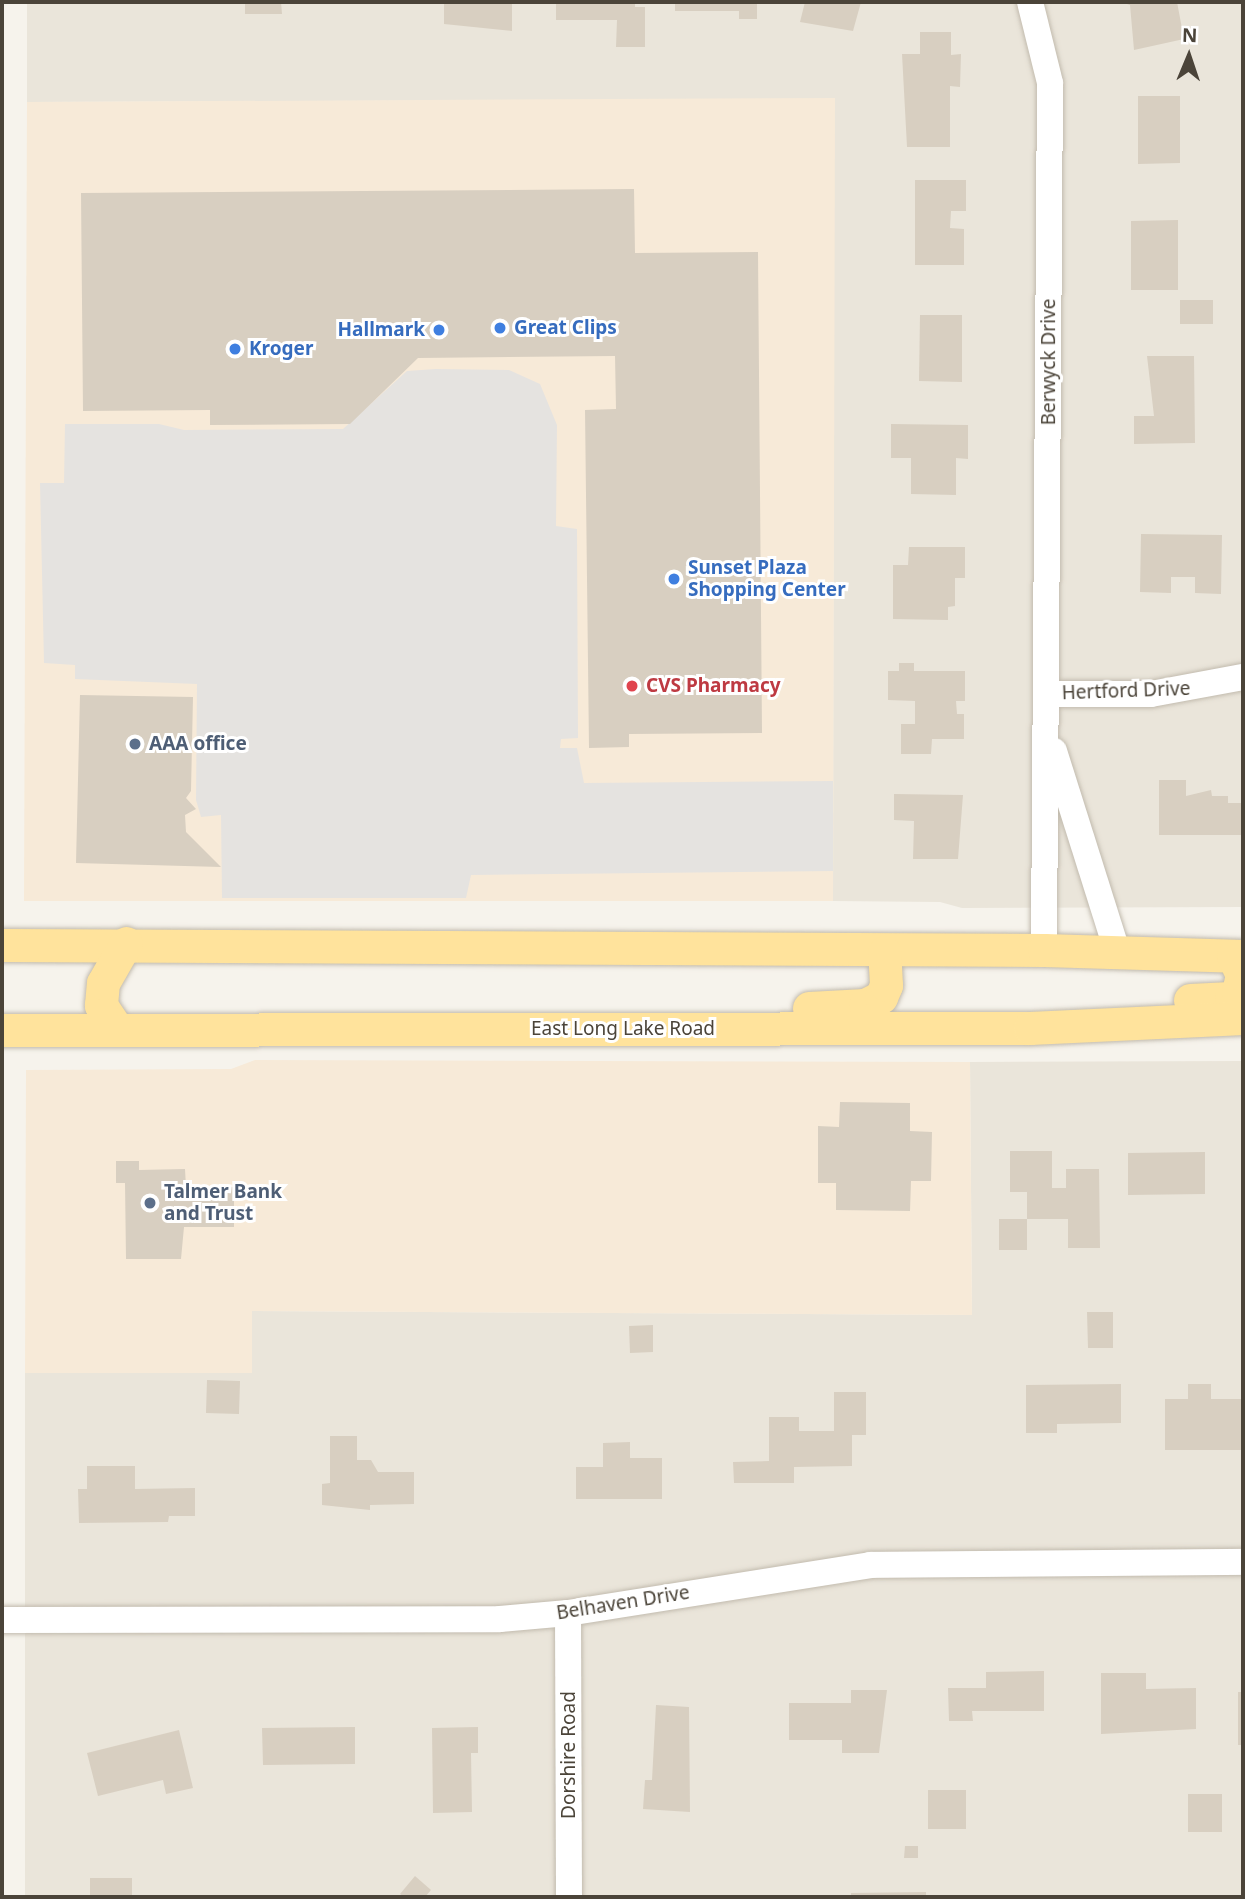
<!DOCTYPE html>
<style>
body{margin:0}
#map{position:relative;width:1245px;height:1899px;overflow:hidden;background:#f6f3ec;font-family:"Noto Sans",sans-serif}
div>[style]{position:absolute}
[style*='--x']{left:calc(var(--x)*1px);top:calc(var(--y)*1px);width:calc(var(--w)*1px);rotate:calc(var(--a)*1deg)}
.residential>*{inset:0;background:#eae5da}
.commercial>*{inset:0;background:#f7ead8}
.parking>*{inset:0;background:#e5e3e0}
.building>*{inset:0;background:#d8cfc1}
.roads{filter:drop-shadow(0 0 2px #c2bbae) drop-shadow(0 0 2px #c2bbae)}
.minor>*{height:26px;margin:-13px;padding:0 13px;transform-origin:13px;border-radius:13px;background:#fff}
.major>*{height:33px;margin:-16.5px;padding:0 16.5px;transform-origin:16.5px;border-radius:16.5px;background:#ffe39c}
.dots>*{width:19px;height:19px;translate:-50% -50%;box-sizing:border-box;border:4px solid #fff;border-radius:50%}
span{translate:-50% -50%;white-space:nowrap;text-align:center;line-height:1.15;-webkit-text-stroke:6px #fff;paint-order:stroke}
.shop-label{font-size:19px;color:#366cbe;font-weight:700}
.left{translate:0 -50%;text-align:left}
.right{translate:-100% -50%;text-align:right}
.street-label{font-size:19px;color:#4b4439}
.health-label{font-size:19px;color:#be3a42;font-weight:700}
.service-label{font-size:19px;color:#4e5e75;font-weight:700}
.frame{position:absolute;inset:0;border:4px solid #4b4439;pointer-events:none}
.north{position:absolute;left:1154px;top:21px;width:70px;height:70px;-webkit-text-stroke:5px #fff;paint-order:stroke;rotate:2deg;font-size:19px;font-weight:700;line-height:28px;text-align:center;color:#4b4439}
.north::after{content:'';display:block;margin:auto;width:24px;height:32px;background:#4b4439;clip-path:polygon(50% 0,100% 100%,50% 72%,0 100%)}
</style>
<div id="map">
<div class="residential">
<i style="clip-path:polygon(27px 2px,1243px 2px,1243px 907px,962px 908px,940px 902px,833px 901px,834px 99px,27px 102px)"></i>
<i style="clip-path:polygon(1243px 1061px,1243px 1897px,25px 1897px,25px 1373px,251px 1373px,251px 1311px,972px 1315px,970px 1062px)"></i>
</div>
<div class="commercial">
<i style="clip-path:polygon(835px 98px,833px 901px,24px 901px,27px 102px)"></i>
<i style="clip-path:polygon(255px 1060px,970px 1062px,972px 1315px,252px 1311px,252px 1373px,25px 1373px,26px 1070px,231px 1069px)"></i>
</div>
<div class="parking">
<i style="clip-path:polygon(436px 369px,509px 370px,540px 384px,557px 425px,556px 526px,577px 529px,578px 738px,561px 739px,560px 748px,577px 748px,584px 783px,833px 781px,833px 871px,471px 875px,466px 898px,222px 898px,221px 815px,201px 817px,196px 800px,197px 684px,75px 679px,75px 665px,44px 663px,40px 483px,64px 483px,65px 424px,159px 424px,184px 430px,343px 429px,407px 371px)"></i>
</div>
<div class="building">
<i style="clip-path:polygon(245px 2px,281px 2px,282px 14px,245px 14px)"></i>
<i style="clip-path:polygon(444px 2px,512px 2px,512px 31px,444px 24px)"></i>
<i style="clip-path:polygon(556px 2px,635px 2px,635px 7px,645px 7px,645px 47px,616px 47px,617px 20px,556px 20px)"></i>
<i style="clip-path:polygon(675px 2px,757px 2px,757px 19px,739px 19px,739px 11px,675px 11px)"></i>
<i style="clip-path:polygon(805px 2px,861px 2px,853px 31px,800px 22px)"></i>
<i style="clip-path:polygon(1121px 2px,1177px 2px,1184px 39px,1134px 50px,1130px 5px)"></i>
<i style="clip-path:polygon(920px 32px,951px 32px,951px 55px,961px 54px,960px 87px,950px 86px,950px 147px,907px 147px,902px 54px,920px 54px)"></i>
<i style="clip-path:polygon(1138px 96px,1180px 96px,1180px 163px,1138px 164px)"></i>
<i style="clip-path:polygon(915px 180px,966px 180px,966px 211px,951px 211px,950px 228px,964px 229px,964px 265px,915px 265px)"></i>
<i style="clip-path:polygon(634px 189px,635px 253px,758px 252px,762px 733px,629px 734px,629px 747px,589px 748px,585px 410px,616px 409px,615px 356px,418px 358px,350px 424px,210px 425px,210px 410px,83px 411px,81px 193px)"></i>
<i style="clip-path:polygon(1178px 220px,1178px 290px,1131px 290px,1131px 221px)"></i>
<i style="clip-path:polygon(1180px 300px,1213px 300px,1213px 324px,1180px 324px)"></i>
<i style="clip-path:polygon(920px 315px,962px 315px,962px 382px,919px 381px)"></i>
<i style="clip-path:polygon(1147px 356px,1194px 356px,1195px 443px,1134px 444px,1134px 416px,1154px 416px)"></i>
<i style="clip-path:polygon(891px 424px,968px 425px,968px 459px,956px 458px,956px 495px,911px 494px,911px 458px,891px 458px)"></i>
<i style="clip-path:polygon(1141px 534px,1222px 535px,1221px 594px,1195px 593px,1195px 577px,1171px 577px,1171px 593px,1140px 592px)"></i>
<i style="clip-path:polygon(909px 547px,965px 547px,965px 578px,955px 578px,955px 606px,948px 607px,948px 620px,893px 619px,893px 565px,908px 565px)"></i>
<i style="clip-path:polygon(899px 663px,914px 663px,914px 671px,965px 671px,965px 701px,956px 701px,957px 714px,964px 714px,964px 739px,932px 739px,931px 754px,901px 754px,901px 724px,915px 724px,915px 701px,888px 700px,888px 671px,899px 671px)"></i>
<i style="clip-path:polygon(80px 695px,193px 697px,191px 791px,186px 798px,196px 809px,185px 815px,186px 832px,221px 867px,76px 863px)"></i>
<i style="clip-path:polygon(1159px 780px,1186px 780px,1186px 796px,1211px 790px,1212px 796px,1228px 796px,1228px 803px,1242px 803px,1242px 835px,1159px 835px)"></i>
<i style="clip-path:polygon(894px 794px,963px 795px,958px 859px,913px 859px,914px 821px,894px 820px)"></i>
<i style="clip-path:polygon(840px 1102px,910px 1103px,910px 1131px,932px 1132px,931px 1181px,911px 1181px,910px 1211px,836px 1210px,836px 1183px,818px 1183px,818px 1126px,839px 1127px)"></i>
<i style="clip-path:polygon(1010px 1151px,1052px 1151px,1052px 1188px,1066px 1188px,1066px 1169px,1099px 1169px,1100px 1248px,1068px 1248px,1068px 1219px,1027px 1219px,1027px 1192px,1010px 1192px)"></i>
<i style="clip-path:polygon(1205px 1152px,1205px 1194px,1128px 1195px,1128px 1153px)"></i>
<i style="clip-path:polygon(116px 1161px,139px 1161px,139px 1170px,185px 1169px,186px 1187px,234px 1187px,234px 1227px,184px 1227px,181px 1259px,126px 1259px,125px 1183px,116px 1183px)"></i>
<i style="clip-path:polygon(999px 1219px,1027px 1219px,1027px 1250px,999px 1250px)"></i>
<i style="clip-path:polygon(1087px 1312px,1113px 1312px,1113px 1348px,1088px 1348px)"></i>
<i style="clip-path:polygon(653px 1325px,653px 1352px,630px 1353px,629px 1326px)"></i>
<i style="clip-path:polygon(207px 1380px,240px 1381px,239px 1414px,206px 1413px)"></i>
<i style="clip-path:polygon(1121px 1384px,1121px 1423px,1057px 1424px,1057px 1433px,1026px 1433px,1026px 1385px)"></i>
<i style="clip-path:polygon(1188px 1384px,1211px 1384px,1211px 1399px,1243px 1399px,1243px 1450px,1165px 1450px,1165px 1399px,1188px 1399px)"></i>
<i style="clip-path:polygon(834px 1392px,866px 1392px,866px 1435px,852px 1435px,852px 1466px,794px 1467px,794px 1483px,734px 1483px,733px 1462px,769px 1461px,769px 1417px,799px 1417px,799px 1431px,834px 1431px)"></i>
<i style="clip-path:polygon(330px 1436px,357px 1436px,357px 1460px,371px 1460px,378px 1472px,414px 1472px,414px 1504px,370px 1505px,370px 1510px,322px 1505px,322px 1484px,330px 1483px)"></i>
<i style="clip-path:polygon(630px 1442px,630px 1458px,662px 1458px,662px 1499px,576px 1499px,576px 1467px,603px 1467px,603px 1443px)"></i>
<i style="clip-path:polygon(87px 1466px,135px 1466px,135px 1489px,195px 1488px,195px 1516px,169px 1516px,168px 1522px,79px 1523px,78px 1489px,87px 1489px)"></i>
<i style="clip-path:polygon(1044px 1671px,1044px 1711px,972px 1711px,973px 1721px,949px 1721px,948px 1688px,986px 1688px,986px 1672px)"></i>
<i style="clip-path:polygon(1101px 1673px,1146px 1673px,1146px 1689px,1196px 1688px,1196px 1729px,1101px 1734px)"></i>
<i style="clip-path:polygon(851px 1690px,887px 1690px,879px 1753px,842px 1753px,842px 1740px,789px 1740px,789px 1703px,851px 1703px)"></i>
<i style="clip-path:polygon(1238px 1692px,1243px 1692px,1243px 1745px,1238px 1745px)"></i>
<i style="clip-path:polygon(656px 1705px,689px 1707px,690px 1812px,643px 1809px,645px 1780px,652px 1780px)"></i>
<i style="clip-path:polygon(355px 1727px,355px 1764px,263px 1765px,262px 1728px)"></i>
<i style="clip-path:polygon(478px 1727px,478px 1753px,471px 1753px,472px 1812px,433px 1813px,432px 1728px)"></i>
<i style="clip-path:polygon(179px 1730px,193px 1788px,166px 1794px,163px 1780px,98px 1796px,87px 1753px)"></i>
<i style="clip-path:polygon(928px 1790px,966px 1790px,966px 1829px,928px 1829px)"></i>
<i style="clip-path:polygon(1188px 1794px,1222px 1794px,1222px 1832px,1188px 1832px)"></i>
<i style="clip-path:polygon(905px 1846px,918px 1846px,918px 1858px,904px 1858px)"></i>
<i style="clip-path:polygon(415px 1876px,431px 1890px,425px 1897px,404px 1897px,400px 1894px)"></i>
<i style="clip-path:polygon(90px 1878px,132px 1878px,132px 1897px,90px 1897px)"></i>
<i style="clip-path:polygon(926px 1892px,926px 1897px,851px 1897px,851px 1893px)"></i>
</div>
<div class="roads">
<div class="minor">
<i style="--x:1030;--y:2;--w:83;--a:76.1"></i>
<i style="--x:1050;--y:83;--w:867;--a:90.4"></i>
<i style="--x:1048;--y:694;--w:103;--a:0"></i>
<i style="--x:1151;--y:694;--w:94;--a:-10.5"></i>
<i style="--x:1054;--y:751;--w:210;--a:72.5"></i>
<i style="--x:568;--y:1613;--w:284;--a:89.8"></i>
<i style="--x:2;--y:1620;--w:498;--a:-0.1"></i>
<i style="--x:500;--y:1619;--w:68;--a:-5"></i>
<i style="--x:568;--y:1613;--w:306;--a:-9"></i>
<i style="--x:870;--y:1565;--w:373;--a:-0.5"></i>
</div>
<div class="major">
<i style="--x:2;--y:945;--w:1042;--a:0.27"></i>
<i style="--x:1044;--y:950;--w:199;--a:1.7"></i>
<i style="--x:1190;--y:1000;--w:41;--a:-2.8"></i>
<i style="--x:1231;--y:998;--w:9;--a:-41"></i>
<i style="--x:1238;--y:992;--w:17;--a:-77"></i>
<i style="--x:1242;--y:975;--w:21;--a:-115"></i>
<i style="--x:809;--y:1008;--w:56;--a:-3.1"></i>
<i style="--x:865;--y:1005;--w:18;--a:-27"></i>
<i style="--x:881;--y:997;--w:13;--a:-67"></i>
<i style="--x:886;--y:985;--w:33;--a:-93"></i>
<i style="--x:117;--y:1029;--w:29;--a:-124"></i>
<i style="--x:101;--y:1005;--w:22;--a:-85"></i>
<i style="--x:103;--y:983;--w:46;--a:-60.1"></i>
<i style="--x:2;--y:1030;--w:1028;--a:-0.11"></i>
<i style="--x:1030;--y:1028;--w:213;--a:-2.7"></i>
</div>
</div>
<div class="dots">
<i style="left:500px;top:328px;background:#3f7fe0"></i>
<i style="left:439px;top:330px;background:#3f7fe0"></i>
<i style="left:235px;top:349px;background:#3f7fe0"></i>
<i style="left:674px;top:579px;background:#3f7fe0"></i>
<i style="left:632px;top:686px;background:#e0444e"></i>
<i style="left:135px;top:744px;background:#5c6f8a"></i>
<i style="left:150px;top:1203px;background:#5c6f8a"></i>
</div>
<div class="shop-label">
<span class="left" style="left:514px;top:328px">Great Clips</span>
<span class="right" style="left:425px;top:330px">Hallmark</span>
<span class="left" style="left:249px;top:349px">Kroger</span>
<span class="left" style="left:688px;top:579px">Sunset Plaza<br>Shopping Center</span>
</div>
<div class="street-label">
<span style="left:1049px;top:362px;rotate:-90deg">Berwyck Drive</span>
<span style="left:1126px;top:691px;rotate:-2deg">Hertford Drive</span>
<span style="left:623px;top:1029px">East Long Lake Road</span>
<span style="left:623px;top:1603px;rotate:-9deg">Belhaven Drive</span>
<span style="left:569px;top:1755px;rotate:-90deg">Dorshire Road</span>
</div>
<div class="health-label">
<span class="left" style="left:646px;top:686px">CVS Pharmacy</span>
</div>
<div class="service-label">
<span class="left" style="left:149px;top:744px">AAA office</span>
<span class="left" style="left:164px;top:1203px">Talmer Bank<br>and Trust</span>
</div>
<div class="frame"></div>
<div class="north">N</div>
</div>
